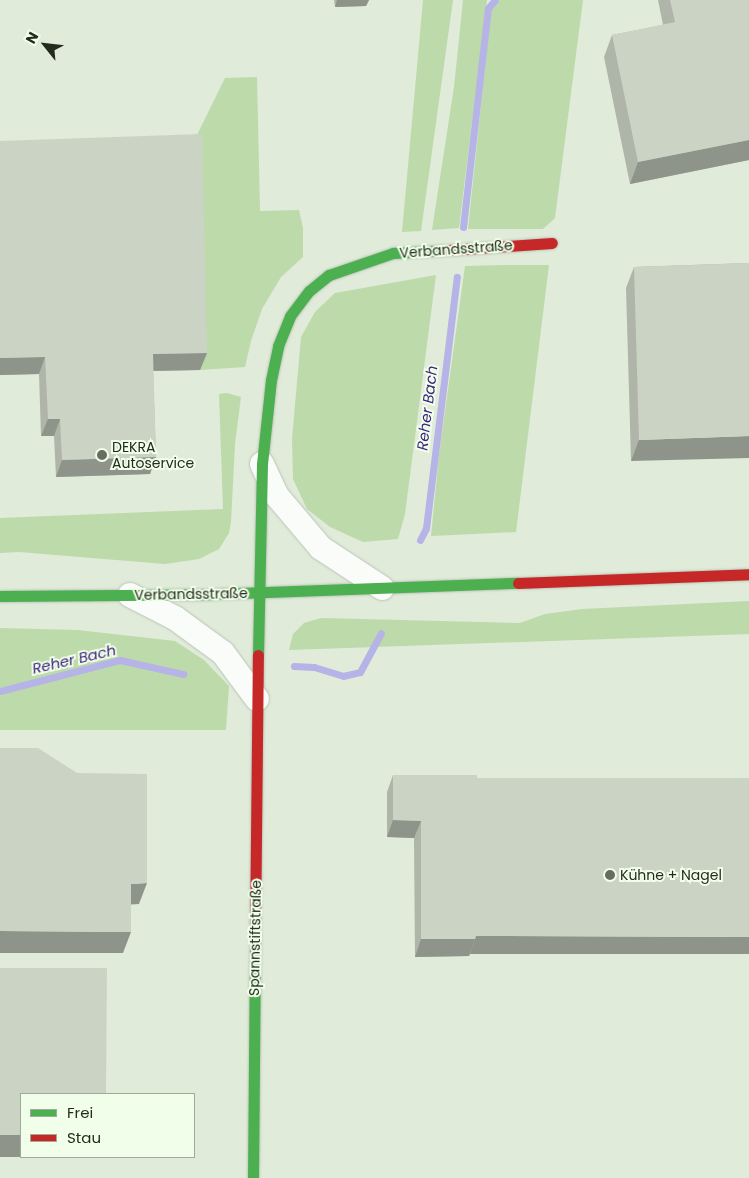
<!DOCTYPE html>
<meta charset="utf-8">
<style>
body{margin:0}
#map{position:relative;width:749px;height:1178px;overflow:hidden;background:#e0ebda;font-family:Poppins,sans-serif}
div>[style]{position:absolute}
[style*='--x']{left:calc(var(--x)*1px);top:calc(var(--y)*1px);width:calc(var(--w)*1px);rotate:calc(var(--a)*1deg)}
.green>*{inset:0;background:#bddaab}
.stream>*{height:7px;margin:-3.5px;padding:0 3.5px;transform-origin:3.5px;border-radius:3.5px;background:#b6b3e7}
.roads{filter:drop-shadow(0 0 1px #bbc4b6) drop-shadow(0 0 1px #bbc4b6)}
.street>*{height:24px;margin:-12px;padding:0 12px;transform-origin:12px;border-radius:12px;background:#fafcf9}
.fast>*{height:11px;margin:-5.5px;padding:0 5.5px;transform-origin:5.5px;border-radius:5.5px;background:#4caf50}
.jam>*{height:11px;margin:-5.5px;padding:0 5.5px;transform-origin:5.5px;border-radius:5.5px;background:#c62828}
.wall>*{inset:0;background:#afb5a9}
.shaded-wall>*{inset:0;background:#8e948a}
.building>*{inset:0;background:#cbd3c5}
.dots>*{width:14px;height:14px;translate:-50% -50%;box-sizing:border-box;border:2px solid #f1fee9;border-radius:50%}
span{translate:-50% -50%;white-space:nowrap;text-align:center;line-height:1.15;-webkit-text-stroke:4px #f1fee9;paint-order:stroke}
.street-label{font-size:14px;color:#232b1e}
.poi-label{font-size:14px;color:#232b1e}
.left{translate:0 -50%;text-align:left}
.water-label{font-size:15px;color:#3b2480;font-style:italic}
.legend{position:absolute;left:20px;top:1093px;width:175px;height:65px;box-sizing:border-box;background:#f1fee9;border:1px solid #9faa98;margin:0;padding:6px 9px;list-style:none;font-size:15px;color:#232b1e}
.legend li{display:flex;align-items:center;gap:10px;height:25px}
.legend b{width:25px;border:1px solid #9faa98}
.north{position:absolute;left:20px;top:20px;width:50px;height:50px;-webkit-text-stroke:4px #f1fee9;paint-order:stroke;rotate:299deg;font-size:14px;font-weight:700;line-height:20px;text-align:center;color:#232b1e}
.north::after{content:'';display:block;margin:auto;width:18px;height:22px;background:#232b1e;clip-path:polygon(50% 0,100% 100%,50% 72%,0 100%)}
</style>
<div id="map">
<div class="green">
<i style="clip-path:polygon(423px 0,453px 0,421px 231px,402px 232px)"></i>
<i style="clip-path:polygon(463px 0,487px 0,459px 228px,432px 230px,454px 87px)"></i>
<i style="clip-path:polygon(500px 0,583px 0,555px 218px,543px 229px,468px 229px,491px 10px)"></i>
<i style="clip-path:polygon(257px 77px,260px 211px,299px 210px,303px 228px,303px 257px,281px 277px,262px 309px,251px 341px,245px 367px,200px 370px,195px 139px,225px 78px)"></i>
<i style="clip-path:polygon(505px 265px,549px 265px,516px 532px,431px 536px,439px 455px,465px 266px)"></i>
<i style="clip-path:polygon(436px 275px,405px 514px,398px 539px,363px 542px,330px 527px,307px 509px,293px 479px,292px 439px,301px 337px,315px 312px,335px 293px)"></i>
<i style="clip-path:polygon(227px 393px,241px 397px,235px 444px,231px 522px,229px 533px,219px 549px,199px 559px,165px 564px,19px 552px,0 553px,0 518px,223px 509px,219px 394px)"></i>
<i style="clip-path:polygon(749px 601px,749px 634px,289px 650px,293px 634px,304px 623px,321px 618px,520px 623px,545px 614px,582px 609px)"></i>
<i style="clip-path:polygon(0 628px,78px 630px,175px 641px,204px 660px,229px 686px,226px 730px,0 730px)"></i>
</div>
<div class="stream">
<i style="--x:463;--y:227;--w:220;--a:-83.5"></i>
<i style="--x:488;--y:8;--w:11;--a:-49"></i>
<i style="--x:420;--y:540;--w:13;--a:-63"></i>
<i style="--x:426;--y:528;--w:253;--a:-83"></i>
<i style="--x:294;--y:666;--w:20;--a:3"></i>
<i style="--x:314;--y:667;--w:30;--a:17"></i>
<i style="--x:343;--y:676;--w:17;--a:-13"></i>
<i style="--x:360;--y:672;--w:44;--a:-61.7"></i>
<i style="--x:0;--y:691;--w:124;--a:-14.5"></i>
<i style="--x:120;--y:660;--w:65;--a:12.5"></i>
</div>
<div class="roads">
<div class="street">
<i style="--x:262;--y:464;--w:35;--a:65"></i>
<i style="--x:277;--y:496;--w:68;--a:49.8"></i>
<i style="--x:321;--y:548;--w:73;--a:33.3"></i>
<i style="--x:130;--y:595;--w:51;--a:27.1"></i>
<i style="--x:175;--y:618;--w:59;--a:36.1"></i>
<i style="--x:223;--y:653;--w:57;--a:53.5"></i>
</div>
<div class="fast">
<i style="--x:0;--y:596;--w:213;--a:-0.5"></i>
<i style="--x:213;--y:594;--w:305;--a:-2.1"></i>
<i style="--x:258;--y:655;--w:191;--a:-88.8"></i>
<i style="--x:262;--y:464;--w:84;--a:-83.9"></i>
<i style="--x:271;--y:380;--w:35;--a:-78"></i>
<i style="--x:278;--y:346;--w:32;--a:-68"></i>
<i style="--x:290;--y:316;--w:31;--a:-53"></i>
<i style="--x:309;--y:291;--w:26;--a:-39"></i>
<i style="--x:329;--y:275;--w:68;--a:-19"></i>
<i style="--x:393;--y:253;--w:56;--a:-3.1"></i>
<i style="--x:253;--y:1178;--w:245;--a:-89.5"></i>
</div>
<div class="jam">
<i style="--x:449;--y:250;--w:103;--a:-3.9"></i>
<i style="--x:518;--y:583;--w:231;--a:-2.2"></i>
<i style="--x:255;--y:933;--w:278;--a:-89.4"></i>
</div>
</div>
<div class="wall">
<i style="clip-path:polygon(334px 0,369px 0,366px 6px,335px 7px)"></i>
<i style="clip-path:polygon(658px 0,749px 0,749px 160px,630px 184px,604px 57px,612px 35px,663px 25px)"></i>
<i style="clip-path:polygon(0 141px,207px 353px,200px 370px,153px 371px,156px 457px,150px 474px,56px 477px,54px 436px,41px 436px,39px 374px,0 375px)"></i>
<i style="clip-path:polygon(749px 263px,631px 461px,626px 288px,634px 267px)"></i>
<i style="clip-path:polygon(393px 775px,477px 778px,749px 778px,470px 954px,469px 956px,415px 957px,414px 838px,387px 837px,387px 792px)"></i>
</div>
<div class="shaded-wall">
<i style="clip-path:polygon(337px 0,369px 0,366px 6px,335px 7px)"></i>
<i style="clip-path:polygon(749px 140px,749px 160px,630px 184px,638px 162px)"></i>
<i style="clip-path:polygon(207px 353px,200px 370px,147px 371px,153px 354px)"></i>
<i style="clip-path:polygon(45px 357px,39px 374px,0 375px,0 358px)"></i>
<i style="clip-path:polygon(48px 419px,60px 419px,54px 436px,41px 436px)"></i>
<i style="clip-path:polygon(749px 436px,749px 458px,631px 461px,639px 440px)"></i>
<i style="clip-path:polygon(156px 457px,150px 474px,56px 477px,62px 460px)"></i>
<i style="clip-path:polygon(393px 820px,421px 821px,414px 838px,387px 837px)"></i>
<i style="clip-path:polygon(147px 883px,139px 904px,123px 905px,131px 884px)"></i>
<i style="clip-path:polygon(0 931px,131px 932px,123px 953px,0 953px)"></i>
<i style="clip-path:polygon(476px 936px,749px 937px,749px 954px,470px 954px)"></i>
<i style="clip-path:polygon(421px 939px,475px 939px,469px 956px,415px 957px)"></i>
<i style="clip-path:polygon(0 1135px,21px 1135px,21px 1157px,70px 1157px,0 1157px)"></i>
</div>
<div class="building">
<i style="clip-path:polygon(670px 0,749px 0,749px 140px,638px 162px,612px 35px,675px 22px)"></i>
<i style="clip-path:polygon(202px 134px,207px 353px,153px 354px,156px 457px,62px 460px,60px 419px,48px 419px,45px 357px,0 358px,0 141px)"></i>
<i style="clip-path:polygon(749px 263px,749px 436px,639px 440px,634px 267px)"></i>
<i style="clip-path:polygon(0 748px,38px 748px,77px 773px,147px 774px,147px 883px,131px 884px,131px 932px,0 931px)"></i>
<i style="clip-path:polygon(393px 775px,477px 775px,477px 778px,749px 778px,749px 937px,476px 936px,475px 939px,421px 939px,421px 821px,393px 820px)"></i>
<i style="clip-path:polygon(0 968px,107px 968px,106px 1094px,21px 1094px,21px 1135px,0 1135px)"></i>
</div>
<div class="dots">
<i style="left:102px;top:455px;background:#656e60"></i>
<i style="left:610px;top:875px;background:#656e60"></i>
</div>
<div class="street-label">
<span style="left:456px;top:249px;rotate:-4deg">Verbandsstraße</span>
<span style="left:191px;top:594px;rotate:-1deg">Verbandsstraße</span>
<span style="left:255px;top:938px;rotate:-89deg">Spannstiftstraße</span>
</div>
<div class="poi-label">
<span class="left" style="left:112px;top:455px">DEKRA<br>Autoservice</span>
<span class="left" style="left:620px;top:875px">Kühne + Nagel</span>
</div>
<div class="water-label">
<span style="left:427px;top:408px;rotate:-83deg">Reher Bach</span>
<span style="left:74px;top:659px;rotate:-13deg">Reher Bach</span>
</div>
<ul class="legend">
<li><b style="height:6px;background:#4caf50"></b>Frei</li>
<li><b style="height:6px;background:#c62828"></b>Stau</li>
</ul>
<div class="north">N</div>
</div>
